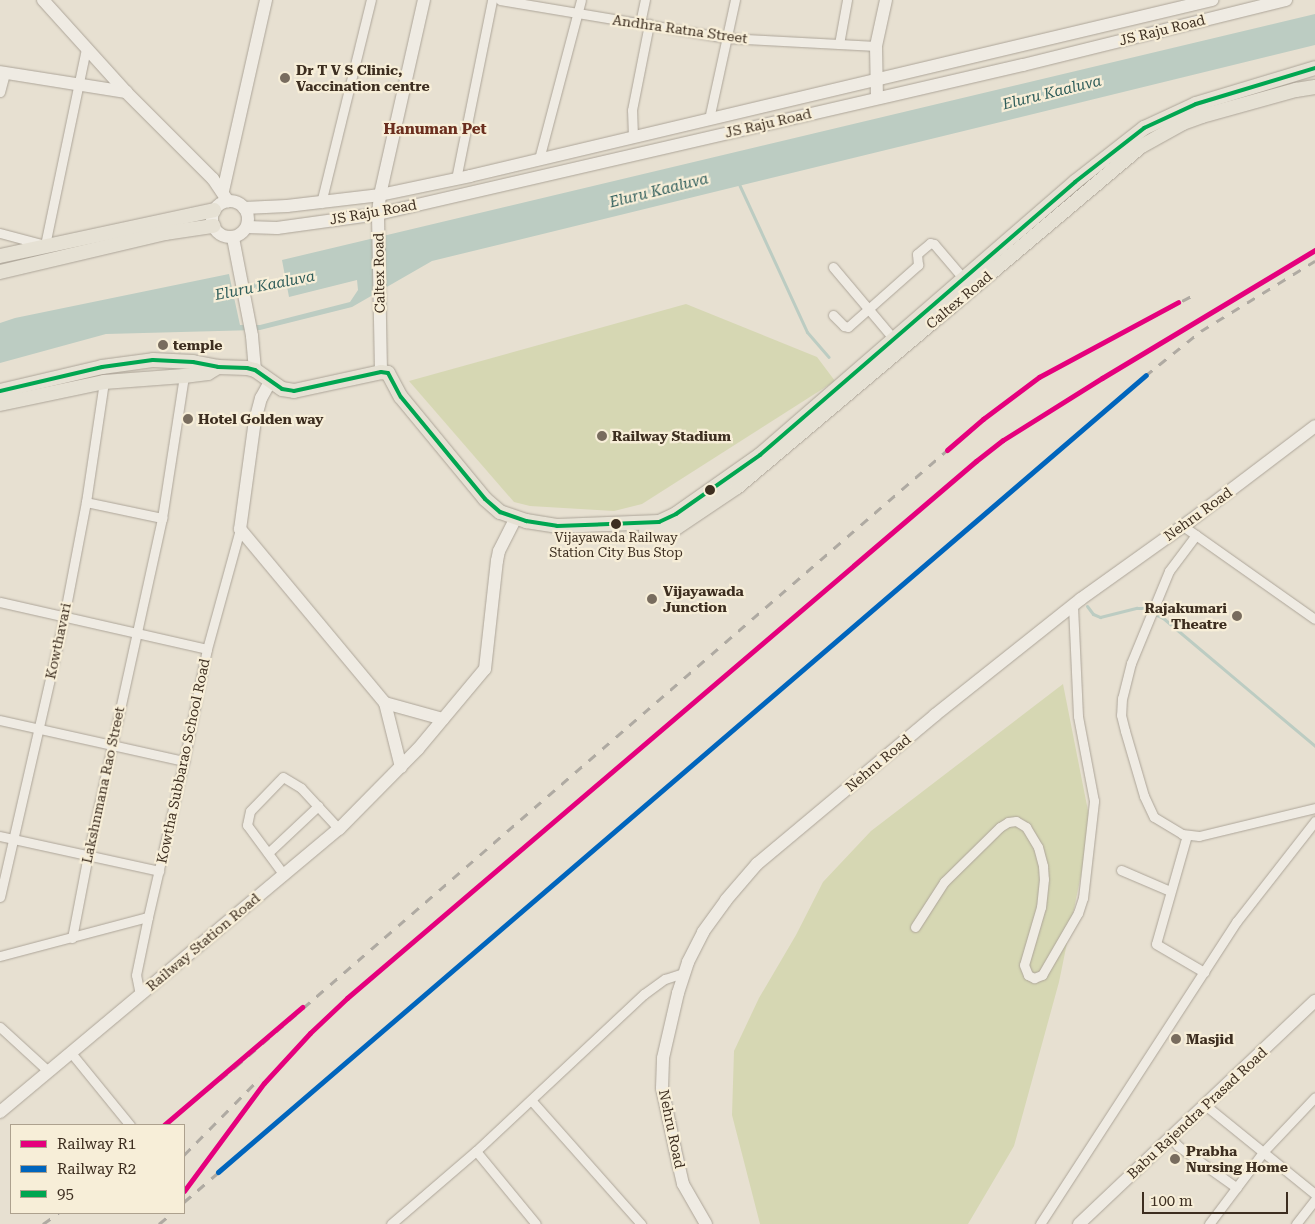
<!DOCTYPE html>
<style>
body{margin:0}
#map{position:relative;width:1315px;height:1224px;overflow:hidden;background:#e7e0d1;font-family:"Roboto Serif",serif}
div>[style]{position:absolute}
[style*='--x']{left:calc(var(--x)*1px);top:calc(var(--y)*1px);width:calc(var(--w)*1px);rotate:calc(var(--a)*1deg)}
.green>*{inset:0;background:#d6d7b3}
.water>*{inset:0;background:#bcccc2}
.stream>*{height:3px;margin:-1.5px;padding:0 1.5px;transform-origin:1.5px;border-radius:1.5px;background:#bcccc2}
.canal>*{height:10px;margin:-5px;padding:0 5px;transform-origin:5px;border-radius:5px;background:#bcccc2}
.roads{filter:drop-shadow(0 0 1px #ada599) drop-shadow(0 0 1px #ada599)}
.street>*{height:9px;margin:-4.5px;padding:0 4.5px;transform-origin:4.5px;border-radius:4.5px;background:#efebe3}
.secondary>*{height:12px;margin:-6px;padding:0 6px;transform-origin:6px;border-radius:6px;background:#efebe3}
.secondary>.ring{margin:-6px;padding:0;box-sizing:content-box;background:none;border:12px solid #efebe3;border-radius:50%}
.primary>*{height:14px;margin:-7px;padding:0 7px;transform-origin:7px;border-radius:7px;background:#e6e1d4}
.rail>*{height:3px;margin-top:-1.5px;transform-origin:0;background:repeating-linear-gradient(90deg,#afaaa2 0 9px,transparent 0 18px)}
.bus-1>*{height:4px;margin:-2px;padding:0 2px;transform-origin:2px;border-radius:2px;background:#00a651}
.rail-1>*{height:5px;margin:-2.5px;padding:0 2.5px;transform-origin:2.5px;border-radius:2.5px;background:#e5007d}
.rail-2>*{height:5px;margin:-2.5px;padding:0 2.5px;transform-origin:2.5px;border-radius:2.5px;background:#0065bd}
.dots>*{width:14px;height:14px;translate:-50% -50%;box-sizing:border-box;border:2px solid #f7eed8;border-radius:50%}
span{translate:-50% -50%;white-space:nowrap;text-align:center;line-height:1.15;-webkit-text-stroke:4.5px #f7eed8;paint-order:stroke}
.bus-label{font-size:13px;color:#3d2e20}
.street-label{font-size:14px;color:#3d2e20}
.poi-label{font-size:14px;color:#3d2e20;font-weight:700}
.left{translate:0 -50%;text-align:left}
.right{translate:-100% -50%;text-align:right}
.water-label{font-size:15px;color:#2f5d5a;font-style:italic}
.neighbourhood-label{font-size:15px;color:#6b2e1e;font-weight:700}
.legend{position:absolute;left:10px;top:1124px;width:175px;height:90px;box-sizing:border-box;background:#f7eed8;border:1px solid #ada18e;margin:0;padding:6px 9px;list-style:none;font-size:15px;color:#3d2e20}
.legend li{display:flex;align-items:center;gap:10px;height:25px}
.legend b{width:25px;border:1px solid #ada18e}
.scale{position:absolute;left:1142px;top:1192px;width:146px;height:22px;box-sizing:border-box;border:2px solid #3d2e20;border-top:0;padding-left:6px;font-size:15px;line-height:18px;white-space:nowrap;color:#3d2e20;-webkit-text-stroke:4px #f7eed8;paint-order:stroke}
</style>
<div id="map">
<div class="green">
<i style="clip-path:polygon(686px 304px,817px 357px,835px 381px,642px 504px,614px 511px,530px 506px,514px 502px,409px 381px)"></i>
<i style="clip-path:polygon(1063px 684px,1091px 826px,1059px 982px,1014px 1146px,968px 1224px,760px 1224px,732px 1115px,734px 1051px,759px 998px,796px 935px,823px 882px,871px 831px)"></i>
</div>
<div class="water">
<i style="clip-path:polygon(1315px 14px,1315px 45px,432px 261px,352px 307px,260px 330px,106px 334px,0 363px,0 323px,15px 318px,229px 274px,240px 325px,260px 325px,350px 302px,358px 290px,357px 280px,289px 297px,282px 260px)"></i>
</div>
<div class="stream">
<i style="--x:738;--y:182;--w:165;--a:65.3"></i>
<i style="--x:807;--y:332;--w:33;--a:49"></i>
<i style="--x:1087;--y:606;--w:10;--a:53"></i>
<i style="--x:1093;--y:614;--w:8;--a:23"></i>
<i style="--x:1100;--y:617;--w:38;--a:-14"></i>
<i style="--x:1137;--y:608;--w:6;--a:0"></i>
<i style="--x:1143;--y:608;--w:22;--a:27"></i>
<i style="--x:1163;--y:618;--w:199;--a:40.1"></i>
</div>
<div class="canal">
<i style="--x:221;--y:295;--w:80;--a:-10.8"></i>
</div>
<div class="roads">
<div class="street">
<i style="--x:500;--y:0;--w:230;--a:9.5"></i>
<i style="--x:727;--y:38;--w:149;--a:3.1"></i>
<i style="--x:640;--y:23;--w:24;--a:-78"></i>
<i style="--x:839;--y:44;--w:45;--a:-79.7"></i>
<i style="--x:0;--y:92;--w:20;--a:-75"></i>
<i style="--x:709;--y:119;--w:122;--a:-77.7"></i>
<i style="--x:633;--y:137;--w:27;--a:-92"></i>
<i style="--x:632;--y:110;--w:88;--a:-78.8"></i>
<i style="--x:539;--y:159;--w:164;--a:-75.2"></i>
<i style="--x:456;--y:179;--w:183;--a:-78.6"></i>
<i style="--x:321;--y:203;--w:209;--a:-76.2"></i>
<i style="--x:0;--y:233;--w:47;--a:14.9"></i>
<i style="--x:45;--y:245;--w:200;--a:-78.2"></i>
<i style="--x:833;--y:267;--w:93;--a:49.8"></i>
<i style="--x:833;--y:315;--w:16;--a:45"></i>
<i style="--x:844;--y:326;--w:4;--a:14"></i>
<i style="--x:848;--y:327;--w:94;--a:-41.5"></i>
<i style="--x:918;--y:265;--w:11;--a:-95"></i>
<i style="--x:917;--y:254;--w:17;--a:-40"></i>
<i style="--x:930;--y:243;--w:4;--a:14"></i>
<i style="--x:934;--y:244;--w:45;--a:49.5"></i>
<i style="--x:86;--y:502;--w:78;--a:11.9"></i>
<i style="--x:1183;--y:526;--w:161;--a:35.2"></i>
<i style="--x:1196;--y:535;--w:45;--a:126.9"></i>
<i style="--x:1169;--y:571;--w:100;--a:112.4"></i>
<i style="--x:1131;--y:663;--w:36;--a:104"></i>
<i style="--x:1122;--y:698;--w:17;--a:93"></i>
<i style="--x:1121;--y:715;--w:16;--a:76"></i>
<i style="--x:1125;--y:731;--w:68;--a:73.7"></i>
<i style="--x:1144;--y:796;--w:23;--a:65"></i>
<i style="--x:1154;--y:817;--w:33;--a:31"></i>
<i style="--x:1182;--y:834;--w:17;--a:7"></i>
<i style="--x:1199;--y:836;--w:119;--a:-13.6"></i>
<i style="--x:0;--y:602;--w:212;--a:12.8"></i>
<i style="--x:0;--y:720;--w:189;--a:12.6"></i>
<i style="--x:1187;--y:835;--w:113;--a:105.9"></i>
<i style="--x:1156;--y:944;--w:56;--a:30.3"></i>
<i style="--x:0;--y:836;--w:163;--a:12.4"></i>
<i style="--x:268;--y:853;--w:69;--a:-43.2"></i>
<i style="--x:1121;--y:870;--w:53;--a:23.2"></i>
<i style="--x:284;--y:875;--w:62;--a:-126.5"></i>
<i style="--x:247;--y:825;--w:14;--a:-78"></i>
<i style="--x:250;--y:811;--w:47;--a:-45.9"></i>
<i style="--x:283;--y:777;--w:21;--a:31"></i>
<i style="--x:301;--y:788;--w:56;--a:47.2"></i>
<i style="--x:0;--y:897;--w:287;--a:-77.1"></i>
<i style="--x:64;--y:617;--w:117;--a:-79.2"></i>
<i style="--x:86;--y:502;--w:121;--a:-81.5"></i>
<i style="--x:915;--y:927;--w:54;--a:-57.2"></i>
<i style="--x:944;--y:882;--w:78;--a:-44.5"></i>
<i style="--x:1000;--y:827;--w:9;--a:-32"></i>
<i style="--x:1008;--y:822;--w:8;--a:-7"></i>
<i style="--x:1016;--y:821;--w:12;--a:31"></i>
<i style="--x:1026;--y:827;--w:23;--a:59"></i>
<i style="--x:1038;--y:847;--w:20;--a:75"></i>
<i style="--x:1043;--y:866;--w:13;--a:86"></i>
<i style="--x:1044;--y:879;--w:28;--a:96"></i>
<i style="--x:1041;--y:907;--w:60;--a:106.3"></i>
<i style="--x:1024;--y:965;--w:11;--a:68"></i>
<i style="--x:1028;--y:975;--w:7;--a:27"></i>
<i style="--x:1034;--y:978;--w:9;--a:-21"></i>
<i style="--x:1042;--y:975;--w:72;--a:-59.9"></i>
<i style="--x:1078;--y:913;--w:16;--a:-72"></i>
<i style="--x:1083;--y:898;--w:98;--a:-83.5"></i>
<i style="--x:1094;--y:801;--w:86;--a:-100.7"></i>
<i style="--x:1078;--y:716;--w:111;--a:-92.6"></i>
<i style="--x:72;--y:938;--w:85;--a:-79.1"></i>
<i style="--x:88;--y:855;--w:345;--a:-77.6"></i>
<i style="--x:162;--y:518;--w:144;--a:-81.2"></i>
<i style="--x:0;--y:956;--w:153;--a:-14.8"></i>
<i style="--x:140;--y:995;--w:20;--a:-101"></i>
<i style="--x:136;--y:975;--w:59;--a:-78.3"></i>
<i style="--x:148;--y:917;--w:160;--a:-77"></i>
<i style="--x:184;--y:761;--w:114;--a:-78.4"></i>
<i style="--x:207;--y:649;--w:124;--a:-74.6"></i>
<i style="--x:0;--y:1027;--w:65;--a:42.5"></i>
<i style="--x:72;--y:1054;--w:92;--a:50.8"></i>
<i style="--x:531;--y:1100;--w:166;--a:48.4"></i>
<i style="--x:1205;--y:1105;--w:141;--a:39"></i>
<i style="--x:1171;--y:1138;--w:11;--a:49"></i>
<i style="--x:1178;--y:1146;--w:72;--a:35.4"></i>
<i style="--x:476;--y:1151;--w:94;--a:50.6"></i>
<i style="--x:391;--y:1224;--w:112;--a:-40.7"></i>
<i style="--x:476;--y:1151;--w:230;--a:-43.1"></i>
<i style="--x:644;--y:994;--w:26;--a:-36"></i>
<i style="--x:665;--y:979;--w:20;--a:-18"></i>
<i style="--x:1040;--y:1224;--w:361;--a:-57"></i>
<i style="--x:1237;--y:921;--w:127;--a:-52"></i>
<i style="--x:1209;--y:1224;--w:91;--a:-53"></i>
<i style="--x:1264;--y:1151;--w:74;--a:-46.6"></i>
<i style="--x:1296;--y:1224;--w:31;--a:-52"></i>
</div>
<div class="secondary">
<i style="--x:43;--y:0;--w:124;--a:47.9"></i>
<i style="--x:126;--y:92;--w:123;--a:45"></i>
<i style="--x:213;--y:179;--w:27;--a:56"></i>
<i style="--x:0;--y:72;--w:128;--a:9"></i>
<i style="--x:877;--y:98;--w:52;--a:-91.1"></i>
<i style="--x:876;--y:46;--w:47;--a:-77.7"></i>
<i style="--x:223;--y:191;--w:196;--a:-77.3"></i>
<i class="ring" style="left:212px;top:201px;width:24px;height:24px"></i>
<i style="--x:244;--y:208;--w:43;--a:-2.7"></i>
<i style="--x:287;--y:206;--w:94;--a:-6.7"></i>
<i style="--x:380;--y:195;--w:92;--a:-11.9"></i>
<i style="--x:470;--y:176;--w:763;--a:-13.34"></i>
<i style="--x:247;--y:227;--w:30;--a:2"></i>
<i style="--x:277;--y:228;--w:102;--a:-7.9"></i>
<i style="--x:378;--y:214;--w:662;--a:-13.01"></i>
<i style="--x:1023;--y:65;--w:271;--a:-13.9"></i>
<i style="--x:233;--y:238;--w:100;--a:79"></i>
<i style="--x:252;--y:336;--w:34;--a:85"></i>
<i style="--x:381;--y:372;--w:158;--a:-91.1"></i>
<i style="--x:378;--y:214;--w:19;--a:-84"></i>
<i style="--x:380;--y:195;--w:200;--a:-77.3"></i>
<i style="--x:270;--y:382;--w:18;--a:119"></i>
<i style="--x:261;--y:398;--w:23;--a:105"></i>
<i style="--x:255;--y:420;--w:110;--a:97.8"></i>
<i style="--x:240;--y:529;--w:226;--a:50.2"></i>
<i style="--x:385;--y:703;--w:66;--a:76"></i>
<i style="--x:385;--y:703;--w:60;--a:15.4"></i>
<i style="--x:0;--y:1112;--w:442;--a:-39.9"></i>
<i style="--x:339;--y:829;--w:112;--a:-45.4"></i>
<i style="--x:418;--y:749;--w:104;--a:-50.1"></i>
<i style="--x:485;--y:669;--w:109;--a:-83.7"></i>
<i style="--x:497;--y:561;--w:10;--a:-79"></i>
<i style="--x:499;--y:551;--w:37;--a:-63"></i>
<i style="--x:706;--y:1224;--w:46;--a:-119.9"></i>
<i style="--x:683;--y:1184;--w:36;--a:-103"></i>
<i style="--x:675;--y:1149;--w:62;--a:-102"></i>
<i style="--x:662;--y:1088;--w:30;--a:-88"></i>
<i style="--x:663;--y:1058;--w:67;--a:-77"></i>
<i style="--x:678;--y:993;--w:33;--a:-72"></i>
<i style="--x:688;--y:962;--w:34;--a:-63"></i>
<i style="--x:703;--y:932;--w:39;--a:-54"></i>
<i style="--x:726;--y:900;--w:48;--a:-49.3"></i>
<i style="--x:757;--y:864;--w:232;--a:-39.9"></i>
<i style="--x:935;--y:715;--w:186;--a:-38.5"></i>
<i style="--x:1081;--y:599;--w:134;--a:-35.6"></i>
<i style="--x:1190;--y:521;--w:157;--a:-37.2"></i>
<i style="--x:1079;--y:1224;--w:325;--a:-43.4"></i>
</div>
<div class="primary">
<i style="--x:0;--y:256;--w:219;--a:-12.1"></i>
<i style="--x:0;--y:272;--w:170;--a:-13.3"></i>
<i style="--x:165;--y:233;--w:49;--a:-8.3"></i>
<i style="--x:0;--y:391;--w:105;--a:-13.2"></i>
<i style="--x:102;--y:367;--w:51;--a:-7.8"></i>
<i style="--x:153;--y:360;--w:40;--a:2.9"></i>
<i style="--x:193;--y:362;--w:25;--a:11"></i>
<i style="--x:218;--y:367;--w:29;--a:2"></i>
<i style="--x:247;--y:368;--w:8;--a:14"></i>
<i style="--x:255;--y:370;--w:33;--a:35"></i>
<i style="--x:282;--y:389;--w:12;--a:9"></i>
<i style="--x:294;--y:391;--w:89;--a:-12.3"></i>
<i style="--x:381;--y:372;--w:7;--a:8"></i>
<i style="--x:388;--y:373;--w:27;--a:62"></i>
<i style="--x:401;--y:397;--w:132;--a:50.5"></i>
<i style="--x:485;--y:499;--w:20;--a:41"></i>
<i style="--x:500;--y:512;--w:28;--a:19"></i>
<i style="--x:526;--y:521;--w:31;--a:9"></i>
<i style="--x:557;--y:526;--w:102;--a:-2.2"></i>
<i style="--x:659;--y:522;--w:19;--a:-25"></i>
<i style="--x:676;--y:514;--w:103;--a:-35.1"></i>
<i style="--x:760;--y:455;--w:417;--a:-40.9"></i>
<i style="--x:1075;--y:182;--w:88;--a:-38"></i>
<i style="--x:1144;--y:128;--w:57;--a:-24.8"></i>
<i style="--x:1196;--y:104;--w:124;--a:-16.8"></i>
<i style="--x:0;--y:404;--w:106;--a:-11.9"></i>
<i style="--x:104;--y:382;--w:80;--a:-4.3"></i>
<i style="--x:184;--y:376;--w:24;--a:-7"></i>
<i style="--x:208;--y:373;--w:12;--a:-31"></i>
<i style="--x:646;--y:531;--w:30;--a:-6"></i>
<i style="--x:676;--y:528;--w:73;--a:-33.9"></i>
<i style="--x:737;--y:487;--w:527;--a:-40.15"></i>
<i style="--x:1140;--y:147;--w:49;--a:-29.2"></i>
<i style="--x:1183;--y:123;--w:20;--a:-20"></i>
<i style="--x:1202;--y:116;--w:98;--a:-15.5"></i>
<i style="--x:1296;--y:90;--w:19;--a:-9"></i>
</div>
</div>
<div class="rail">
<i style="--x:164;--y:1125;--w:92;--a:-39.2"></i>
<i style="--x:235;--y:1067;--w:990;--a:-40.9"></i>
<i style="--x:983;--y:419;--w:70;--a:-36.9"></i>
<i style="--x:1039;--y:377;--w:174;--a:-28"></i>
<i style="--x:184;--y:1155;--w:108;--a:-45.4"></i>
<i style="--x:184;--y:1191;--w:134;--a:-53.5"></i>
<i style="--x:264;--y:1083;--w:68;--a:-47.4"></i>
<i style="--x:310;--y:1033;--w:51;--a:-43.4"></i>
<i style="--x:347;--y:998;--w:827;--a:-40.49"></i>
<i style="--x:976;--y:461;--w:34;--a:-38"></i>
<i style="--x:1003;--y:440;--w:117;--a:-32.1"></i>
<i style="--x:1102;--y:378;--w:249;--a:-31"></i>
<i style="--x:184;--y:1202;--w:1267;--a:-40.68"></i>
<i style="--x:1145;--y:376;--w:72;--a:-38.8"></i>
<i style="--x:1201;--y:331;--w:134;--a:-31.6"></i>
<i style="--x:43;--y:1224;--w:19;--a:-35"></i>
<i style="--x:159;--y:1224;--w:17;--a:-40"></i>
</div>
<div class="bus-1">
<i style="--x:0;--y:391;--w:105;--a:-13.2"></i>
<i style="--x:102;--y:367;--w:51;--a:-7.8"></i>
<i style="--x:153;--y:360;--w:40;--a:2.9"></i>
<i style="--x:193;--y:362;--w:25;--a:11"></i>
<i style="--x:218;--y:367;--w:29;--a:2"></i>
<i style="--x:247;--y:368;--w:8;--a:14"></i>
<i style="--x:255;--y:370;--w:33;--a:35"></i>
<i style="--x:282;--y:389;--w:12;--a:9"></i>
<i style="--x:294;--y:391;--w:89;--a:-12.3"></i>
<i style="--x:381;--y:372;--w:7;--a:8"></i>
<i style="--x:388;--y:373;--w:27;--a:62"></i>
<i style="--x:401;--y:397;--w:132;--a:50.5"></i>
<i style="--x:485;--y:499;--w:20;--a:41"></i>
<i style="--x:500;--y:512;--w:28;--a:19"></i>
<i style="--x:526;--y:521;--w:31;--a:9"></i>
<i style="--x:557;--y:526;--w:102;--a:-2.2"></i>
<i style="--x:659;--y:522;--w:19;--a:-25"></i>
<i style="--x:676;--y:514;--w:103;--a:-35.1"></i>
<i style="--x:760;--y:455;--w:417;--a:-40.9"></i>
<i style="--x:1075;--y:182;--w:88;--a:-38"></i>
<i style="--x:1144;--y:128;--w:57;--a:-24.8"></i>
<i style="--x:1196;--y:104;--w:124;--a:-16.8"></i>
</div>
<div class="rail-1">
<i style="--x:947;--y:450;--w:48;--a:-40.7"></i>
<i style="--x:983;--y:419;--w:70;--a:-36.9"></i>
<i style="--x:1039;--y:377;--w:158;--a:-28.3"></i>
<i style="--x:164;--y:1125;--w:182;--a:-40.5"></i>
<i style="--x:184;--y:1191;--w:134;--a:-53.5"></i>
<i style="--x:264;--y:1083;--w:68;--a:-47.4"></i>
<i style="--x:310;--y:1033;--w:51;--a:-43.4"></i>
<i style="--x:347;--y:998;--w:827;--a:-40.49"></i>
<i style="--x:976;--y:461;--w:34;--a:-38"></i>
<i style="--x:1003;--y:440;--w:117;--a:-32.1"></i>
<i style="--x:1102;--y:378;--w:249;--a:-31"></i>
</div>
<div class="rail-2">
<i style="--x:218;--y:1172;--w:1223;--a:-40.66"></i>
</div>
<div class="dots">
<i style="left:285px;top:78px;background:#786c5e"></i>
<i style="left:163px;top:345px;background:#786c5e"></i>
<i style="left:188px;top:419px;background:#786c5e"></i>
<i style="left:602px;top:436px;background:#786c5e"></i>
<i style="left:710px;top:490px;background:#3d2e20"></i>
<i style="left:616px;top:524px;background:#3d2e20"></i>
<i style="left:652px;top:599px;background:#786c5e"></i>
<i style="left:1237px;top:616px;background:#786c5e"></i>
<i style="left:1176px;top:1039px;background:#786c5e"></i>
<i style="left:1175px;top:1159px;background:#786c5e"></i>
</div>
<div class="bus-label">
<span style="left:616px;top:546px">Vijayawada Railway<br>Station City Bus Stop</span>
</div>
<div class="street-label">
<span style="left:680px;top:29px;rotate:8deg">Andhra Ratna Street</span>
<span style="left:1162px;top:30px;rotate:-14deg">JS Raju Road</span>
<span style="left:768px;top:123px;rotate:-13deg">JS Raju Road</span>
<span style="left:373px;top:212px;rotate:-10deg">JS Raju Road</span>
<span style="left:379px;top:273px;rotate:-91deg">Caltex Road</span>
<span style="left:959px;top:300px;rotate:-40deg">Caltex Road</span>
<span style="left:1198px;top:514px;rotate:-36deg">Nehru Road</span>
<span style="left:58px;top:641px;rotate:-78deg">Kowthavari</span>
<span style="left:183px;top:761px;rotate:-78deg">Kowtha Subbarao School Road</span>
<span style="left:878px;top:763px;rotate:-40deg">Nehru Road</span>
<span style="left:103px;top:785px;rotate:-78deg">Lakshnmana Rao Street</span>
<span style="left:203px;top:942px;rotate:-40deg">Railway Station Road</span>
<span style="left:1197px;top:1113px;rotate:-43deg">Babu Rajendra Prasad Road</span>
<span style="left:672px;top:1129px;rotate:78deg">Nehru Road</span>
</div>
<div class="poi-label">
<span class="left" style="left:296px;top:78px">Dr T V S Clinic,<br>Vaccination centre</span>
<span class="left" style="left:173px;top:345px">temple</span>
<span class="left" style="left:198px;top:419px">Hotel Golden way</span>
<span class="left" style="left:612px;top:436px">Railway Stadium</span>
<span class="left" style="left:663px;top:599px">Vijayawada<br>Junction</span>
<span class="right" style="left:1227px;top:616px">Rajakumari<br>Theatre</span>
<span class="left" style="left:1186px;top:1039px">Masjid</span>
<span class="left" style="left:1186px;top:1159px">Prabha<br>Nursing Home</span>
</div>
<div class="water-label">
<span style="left:1052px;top:93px;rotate:-14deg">Eluru Kaaluva</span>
<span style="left:659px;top:191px;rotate:-14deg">Eluru Kaaluva</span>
<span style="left:265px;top:286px;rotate:-11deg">Eluru Kaaluva</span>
</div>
<div class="neighbourhood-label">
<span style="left:435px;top:130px">Hanuman Pet</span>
</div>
<ul class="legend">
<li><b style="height:6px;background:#e5007d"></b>Railway R1</li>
<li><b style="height:6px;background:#0065bd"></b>Railway R2</li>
<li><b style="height:6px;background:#00a651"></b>95</li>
</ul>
<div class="scale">100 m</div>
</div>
